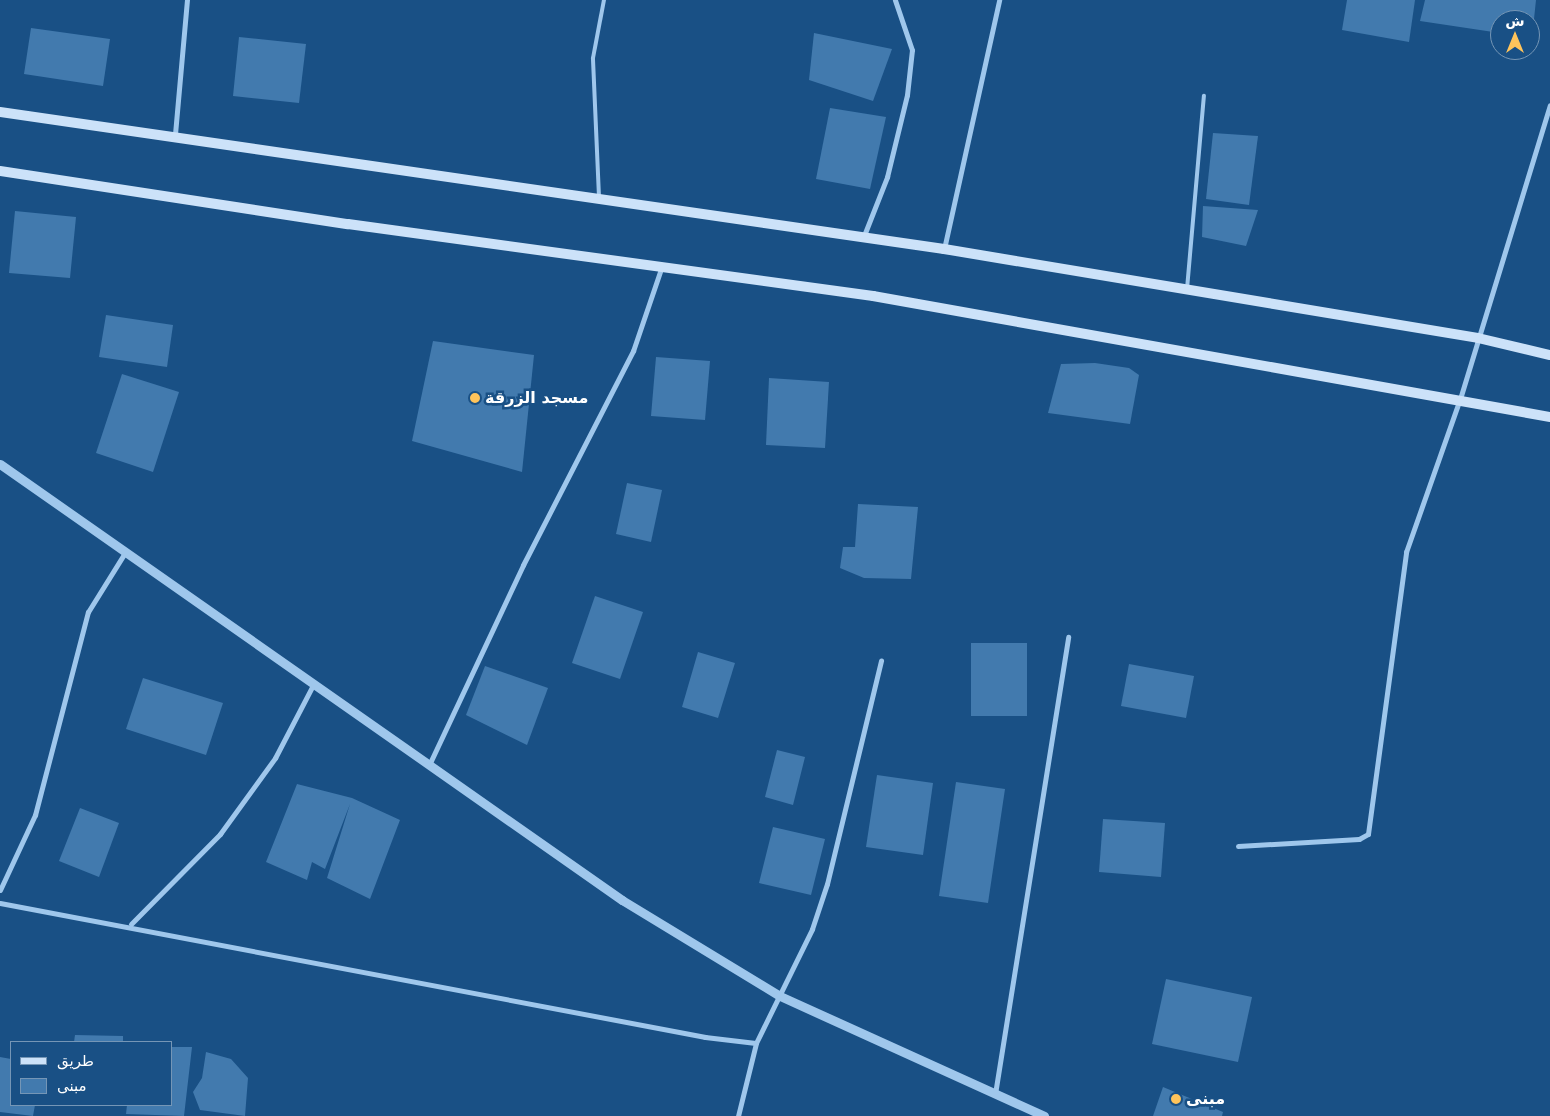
<!DOCTYPE html>
<meta charset="utf-8">
<style>
body{margin:0}
#map{position:relative;width:1550px;height:1116px;overflow:hidden;background:#195085;font-family:"DejaVu Sans",Cairo,sans-serif}
div>[style]{position:absolute}
[style*='--x']{left:calc(var(--x)*1px);top:calc(var(--y)*1px);width:calc(var(--w)*1px);rotate:calc(var(--a)*1deg)}
.building>*{inset:0;background:#427aae}
.service>*{height:4px;margin:-2px;padding:0 2px;transform-origin:2px;border-radius:2px;background:#9fc7ec}
.minor>*{height:5px;margin:-2.5px;padding:0 2.5px;transform-origin:2.5px;border-radius:2.5px;background:#9fc7ec}
.tertiary>*{height:9px;margin:-4.5px;padding:0 4.5px;transform-origin:4.5px;border-radius:4.5px;background:#9fc7ec}
.secondary>*{height:10px;margin:-5px;padding:0 5px;transform-origin:5px;border-radius:5px;background:#cce2f9}
.dots>*{width:14px;height:14px;translate:-50% -50%;box-sizing:border-box;border:2px solid #195085;border-radius:50%}
span{translate:-50% -50%;white-space:nowrap;text-align:center;line-height:1.15;-webkit-text-stroke:5px #195085;paint-order:stroke}
.poi-label{font-size:16px;color:#fff;font-weight:700}
.left{translate:0 -50%;text-align:left}
.legend{position:absolute;left:10px;top:1041px;width:162px;height:65px;box-sizing:border-box;background:#195085;border:1px solid #7596b6;margin:0;padding:6px 9px;list-style:none;font-size:15px;color:#fff}
.legend li{display:flex;align-items:center;gap:10px;height:25px}
.legend b{width:25px;border:1px solid #7596b6}
.north{position:absolute;left:1490px;top:10px;width:50px;height:50px;box-sizing:border-box;background:#195085;border:1px solid #7596b6;border-radius:50%;rotate:0deg;font-size:14px;font-weight:700;line-height:20px;text-align:center;color:#fff}
.north::after{content:'';display:block;margin:auto;width:18px;height:22px;background:#ffc45b;clip-path:polygon(50% 0,100% 100%,50% 72%,0 100%)}
</style>
<div id="map">
<div class="building">
<i style="clip-path:polygon(1347px 0,1415px 0,1409px 42px,1342px 30px)"></i>
<i style="clip-path:polygon(1425px 0,1536px 0,1532px 38px,1530px 20px,1500px 20px,1500px 33px,1420px 21px)"></i>
<i style="clip-path:polygon(31px 28px,110px 39px,103px 86px,24px 74px)"></i>
<i style="clip-path:polygon(814px 33px,892px 49px,873px 101px,809px 80px)"></i>
<i style="clip-path:polygon(239px 37px,306px 44px,299px 103px,233px 96px)"></i>
<i style="clip-path:polygon(830px 108px,886px 117px,870px 189px,816px 179px)"></i>
<i style="clip-path:polygon(1213px 133px,1258px 136px,1249px 205px,1206px 199px)"></i>
<i style="clip-path:polygon(1203px 206px,1258px 210px,1246px 246px,1202px 237px)"></i>
<i style="clip-path:polygon(15px 211px,76px 217px,70px 278px,9px 273px)"></i>
<i style="clip-path:polygon(106px 315px,173px 325px,167px 367px,99px 357px)"></i>
<i style="clip-path:polygon(433px 341px,534px 355px,522px 472px,412px 441px)"></i>
<i style="clip-path:polygon(656px 357px,710px 361px,705px 420px,651px 416px)"></i>
<i style="clip-path:polygon(1095px 363px,1129px 368px,1139px 375px,1130px 424px,1048px 413px,1061px 364px)"></i>
<i style="clip-path:polygon(122px 374px,179px 392px,153px 472px,96px 453px)"></i>
<i style="clip-path:polygon(769px 378px,829px 382px,825px 448px,766px 445px)"></i>
<i style="clip-path:polygon(627px 483px,662px 490px,651px 542px,616px 534px)"></i>
<i style="clip-path:polygon(858px 504px,918px 507px,911px 579px,864px 578px,840px 568px,843px 547px,855px 547px)"></i>
<i style="clip-path:polygon(595px 596px,643px 612px,620px 679px,572px 663px)"></i>
<i style="clip-path:polygon(971px 643px,1027px 643px,1027px 716px,971px 716px)"></i>
<i style="clip-path:polygon(698px 652px,735px 663px,718px 718px,682px 707px)"></i>
<i style="clip-path:polygon(1129px 664px,1194px 676px,1186px 718px,1121px 706px)"></i>
<i style="clip-path:polygon(485px 666px,548px 688px,527px 745px,466px 715px)"></i>
<i style="clip-path:polygon(143px 678px,223px 703px,206px 755px,126px 729px)"></i>
<i style="clip-path:polygon(777px 750px,805px 757px,793px 805px,765px 797px)"></i>
<i style="clip-path:polygon(877px 775px,933px 783px,923px 855px,866px 847px)"></i>
<i style="clip-path:polygon(956px 782px,1005px 789px,988px 903px,939px 896px)"></i>
<i style="clip-path:polygon(297px 784px,352px 798px,400px 820px,370px 899px,327px 878px,350px 804px,325px 869px,312px 862px,307px 880px,266px 862px)"></i>
<i style="clip-path:polygon(80px 808px,119px 823px,99px 877px,59px 861px)"></i>
<i style="clip-path:polygon(1103px 819px,1165px 823px,1161px 877px,1099px 872px)"></i>
<i style="clip-path:polygon(773px 827px,825px 839px,811px 895px,759px 883px)"></i>
<i style="clip-path:polygon(1166px 979px,1252px 997px,1238px 1062px,1152px 1044px)"></i>
<i style="clip-path:polygon(75px 1035px,123px 1036px,123px 1042px,74px 1042px)"></i>
<i style="clip-path:polygon(171px 1047px,192px 1047px,184px 1116px,126px 1114px,127px 1105px,171px 1105px)"></i>
<i style="clip-path:polygon(206px 1052px,231px 1059px,248px 1078px,245px 1116px,200px 1110px,193px 1092px,202px 1078px)"></i>
<i style="clip-path:polygon(0 1057px,11px 1059px,11px 1105px,35px 1105px,33px 1116px,0 1112px)"></i>
<i style="clip-path:polygon(1163px 1087px,1223px 1112px,1222px 1116px,1153px 1116px)"></i>
</div>
<div class="service">
<i style="--x:599;--y:197;--w:139;--a:-92.5"></i>
<i style="--x:593;--y:58;--w:59;--a:-79.3"></i>
<i style="--x:1187;--y:289;--w:194;--a:-85"></i>
</div>
<div class="minor">
<i style="--x:175;--y:134;--w:135;--a:-84.9"></i>
<i style="--x:863;--y:238;--w:66;--a:-68.5"></i>
<i style="--x:887;--y:177;--w:84;--a:-76.3"></i>
<i style="--x:907;--y:95;--w:45;--a:-83.7"></i>
<i style="--x:912;--y:50;--w:53;--a:-108.8"></i>
<i style="--x:944;--y:249;--w:255;--a:-77.5"></i>
<i style="--x:429;--y:765;--w:221;--a:-64.8"></i>
<i style="--x:523;--y:565;--w:241;--a:-62.8"></i>
<i style="--x:633;--y:351;--w:90;--a:-71.2"></i>
<i style="--x:1238;--y:846;--w:121;--a:-3.3"></i>
<i style="--x:1359;--y:839;--w:10;--a:-29"></i>
<i style="--x:1368;--y:834;--w:285;--a:-82.3"></i>
<i style="--x:1406;--y:552;--w:162;--a:-70.6"></i>
<i style="--x:1460;--y:399;--w:307;--a:-73"></i>
<i style="--x:0;--y:890;--w:83;--a:-65"></i>
<i style="--x:35;--y:815;--w:210;--a:-75.4"></i>
<i style="--x:88;--y:612;--w:72;--a:-58.1"></i>
<i style="--x:0;--y:903;--w:718;--a:10.76"></i>
<i style="--x:705;--y:1037;--w:51;--a:6.7"></i>
<i style="--x:131;--y:924;--w:127;--a:-45.3"></i>
<i style="--x:220;--y:834;--w:94;--a:-54.1"></i>
<i style="--x:275;--y:758;--w:85;--a:-62.5"></i>
<i style="--x:995;--y:1094;--w:463;--a:-80.9"></i>
<i style="--x:738;--y:1116;--w:75;--a:-76.1"></i>
<i style="--x:756;--y:1043;--w:127;--a:-63.8"></i>
<i style="--x:812;--y:929;--w:47;--a:-71.6"></i>
<i style="--x:827;--y:884;--w:230;--a:-76.4"></i>
</div>
<div class="tertiary">
<i style="--x:0;--y:464;--w:760;--a:35.03"></i>
<i style="--x:622;--y:900;--w:185;--a:31.3"></i>
<i style="--x:780;--y:996;--w:290;--a:24.4"></i>
</div>
<div class="secondary">
<i style="--x:0;--y:112;--w:954;--a:8.26"></i>
<i style="--x:944;--y:249;--w:541;--a:9.46"></i>
<i style="--x:1478;--y:338;--w:74;--a:13.3"></i>
<i style="--x:0;--y:171;--w:352;--a:8.7"></i>
<i style="--x:348;--y:224;--w:530;--a:7.81"></i>
<i style="--x:873;--y:296;--w:688;--a:10.13"></i>
</div>
<div class="dots">
<i style="left:475px;top:398px;background:#ffc45b"></i>
<i style="left:1176px;top:1099px;background:#ffc45b"></i>
</div>
<div class="poi-label">
<span class="left" style="left:485px;top:398px">مسجد الزرقة</span>
<span class="left" style="left:1186px;top:1099px">مبنى</span>
</div>
<ul class="legend">
<li><b style="height:6px;background:#cce2f9"></b>طريق</li>
<li><b style="height:14px;background:#427aae"></b>مبنى</li>
</ul>
<div class="north">ش</div>
</div>
